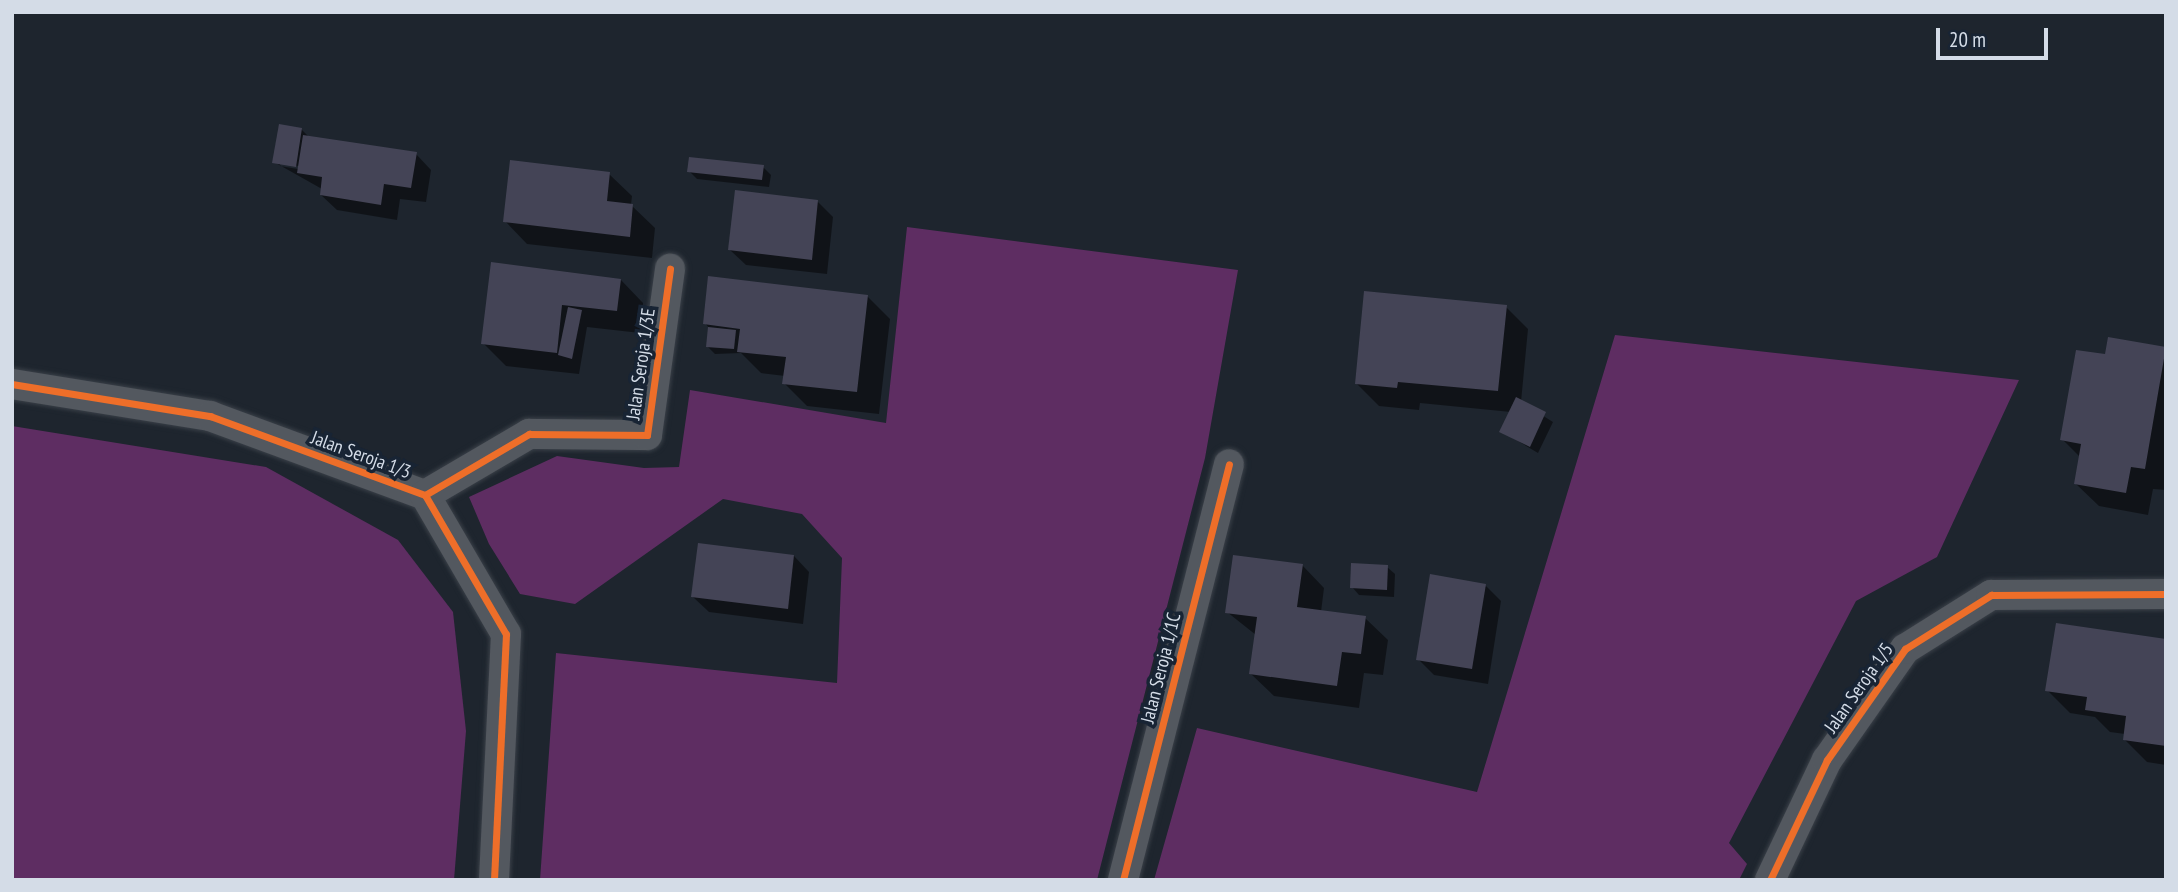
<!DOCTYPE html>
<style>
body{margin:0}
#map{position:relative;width:2178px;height:892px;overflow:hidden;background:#1e252e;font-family:"PT Sans Narrow",sans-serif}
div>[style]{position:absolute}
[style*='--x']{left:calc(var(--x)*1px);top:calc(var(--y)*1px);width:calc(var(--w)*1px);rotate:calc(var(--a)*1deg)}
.green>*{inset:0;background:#5e2d62}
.shadow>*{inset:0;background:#0007}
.building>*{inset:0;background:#444456}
.roads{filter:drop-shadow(0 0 2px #3a4048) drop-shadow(0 0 2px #3a4048)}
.minor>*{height:30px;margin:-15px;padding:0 15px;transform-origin:15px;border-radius:15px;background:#53585f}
.cycleway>*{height:7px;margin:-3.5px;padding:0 3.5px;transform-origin:3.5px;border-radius:3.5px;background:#ee6e29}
span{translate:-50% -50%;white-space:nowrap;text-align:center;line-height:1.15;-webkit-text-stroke:7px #182434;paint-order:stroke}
.street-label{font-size:19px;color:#d4dce7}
.frame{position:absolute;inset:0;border:14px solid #d4dce7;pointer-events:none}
.scale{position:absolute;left:1936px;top:28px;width:112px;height:32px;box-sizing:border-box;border:4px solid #d4dce7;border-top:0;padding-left:9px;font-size:21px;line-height:24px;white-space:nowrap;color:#d4dce7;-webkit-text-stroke:5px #182434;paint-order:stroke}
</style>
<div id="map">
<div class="green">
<i style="clip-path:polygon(907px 227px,1238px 270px,1205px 458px,1097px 880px,540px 880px,556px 653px,837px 683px,842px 558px,802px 514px,723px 499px,575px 604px,520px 594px,489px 544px,469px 497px,557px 456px,644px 468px,679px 467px,690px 390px,886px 423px)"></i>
<i style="clip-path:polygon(1615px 335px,2019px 380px,1937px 557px,1856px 601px,1729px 843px,1747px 864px,1739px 880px,1154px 880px,1197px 728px,1477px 792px)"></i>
<i style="clip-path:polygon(12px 426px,266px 467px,398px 540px,453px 612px,466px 731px,454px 880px,12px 880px)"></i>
</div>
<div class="shadow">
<i style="clip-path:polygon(evenodd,301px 129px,309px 137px,416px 154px,431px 170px,426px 202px,400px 199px,397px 220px,337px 210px,321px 195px,322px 189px,274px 162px,301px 129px,280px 163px,305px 167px,304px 170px,280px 166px,280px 163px)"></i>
<i style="clip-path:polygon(763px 167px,771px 175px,769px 187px,697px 179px,689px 171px)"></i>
<i style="clip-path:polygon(609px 174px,632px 196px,631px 205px,655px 228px,652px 258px,527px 244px,505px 221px)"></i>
<i style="clip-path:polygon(818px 202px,833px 217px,827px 274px,746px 265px,730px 250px)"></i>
<i style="clip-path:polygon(493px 264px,621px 280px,643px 303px,640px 333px,587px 327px,579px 374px,506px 366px,483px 343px)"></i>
<i style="clip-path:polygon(867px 296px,890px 319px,879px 414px,807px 406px,784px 383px,785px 376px,761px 373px,741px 353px,715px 354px,708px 347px,709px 328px,705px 323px)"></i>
<i style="clip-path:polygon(1506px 307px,1528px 329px,1521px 402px,1553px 422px,1538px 453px,1501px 431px,1511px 412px,1420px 403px,1419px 410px,1379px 406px,1357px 384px)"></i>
<i style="clip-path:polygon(2166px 349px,2166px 490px,2153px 489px,2148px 515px,2099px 506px,2076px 484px,2081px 458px,2062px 439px,2106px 356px)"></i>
<i style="clip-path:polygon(794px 556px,809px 572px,803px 624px,709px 612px,693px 597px)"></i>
<i style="clip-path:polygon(1302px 565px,1324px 588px,1321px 612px,1365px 618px,1388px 640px,1383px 675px,1364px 673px,1359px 708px,1274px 696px,1251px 674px,1256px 635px,1227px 612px)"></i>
<i style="clip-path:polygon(1387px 567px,1395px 574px,1394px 597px,1359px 595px,1352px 587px)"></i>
<i style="clip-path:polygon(1486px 586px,1501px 601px,1488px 684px,1434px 675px,1418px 659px)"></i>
<i style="clip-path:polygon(2166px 641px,2166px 765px,2147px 762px,2124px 739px,2125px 734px,2110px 732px,2095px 717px,2070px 713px,2047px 690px)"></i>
</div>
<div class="building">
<i style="clip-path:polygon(279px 124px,302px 128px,296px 167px,272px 163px)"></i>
<i style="clip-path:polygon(303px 135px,417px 152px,411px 188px,384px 184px,381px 205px,320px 195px,322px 177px,297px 173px)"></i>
<i style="clip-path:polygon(689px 157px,764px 165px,762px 180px,687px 172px)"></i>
<i style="clip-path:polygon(510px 160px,610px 172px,607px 201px,633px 204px,630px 237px,503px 222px)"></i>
<i style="clip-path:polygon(735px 190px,818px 200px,812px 260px,728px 250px)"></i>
<i style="clip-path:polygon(491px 262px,621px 279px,617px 311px,562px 305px,557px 353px,481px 344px)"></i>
<i style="clip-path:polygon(708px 276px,868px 295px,857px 392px,782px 384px,786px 357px,737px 352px,740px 329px,703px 324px)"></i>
<i style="clip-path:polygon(1364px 291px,1507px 305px,1498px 391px,1398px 382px,1397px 388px,1355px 384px)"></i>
<i style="clip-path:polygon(568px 307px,582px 310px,572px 359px,558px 355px)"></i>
<i style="clip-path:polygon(708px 327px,736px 330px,734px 349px,706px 347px)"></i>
<i style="clip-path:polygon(2108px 337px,2166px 347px,2145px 469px,2131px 467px,2126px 493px,2074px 484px,2081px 444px,2060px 440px,2076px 350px,2105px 354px)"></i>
<i style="clip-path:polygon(1516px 397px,1546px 412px,1530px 447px,1499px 432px)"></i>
<i style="clip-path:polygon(698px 543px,794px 555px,788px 609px,691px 597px)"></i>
<i style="clip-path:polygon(1233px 555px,1303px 564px,1297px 607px,1366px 616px,1361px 654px,1342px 652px,1337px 686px,1249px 674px,1257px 617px,1225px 613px)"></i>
<i style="clip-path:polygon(1351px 563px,1388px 565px,1387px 590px,1350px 588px)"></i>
<i style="clip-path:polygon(1430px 574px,1486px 584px,1472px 669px,1416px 660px)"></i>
<i style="clip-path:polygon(2056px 623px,2166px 639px,2166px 746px,2123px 740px,2126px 716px,2085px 710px,2087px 697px,2045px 691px)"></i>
</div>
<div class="roads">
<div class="minor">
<i style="--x:12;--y:384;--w:201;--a:9.2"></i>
<i style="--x:210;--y:416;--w:229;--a:20.2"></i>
<i style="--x:425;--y:495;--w:161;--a:59.8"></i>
<i style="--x:506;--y:634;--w:246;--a:92.8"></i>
<i style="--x:425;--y:495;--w:121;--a:-30.4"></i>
<i style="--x:529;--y:434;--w:118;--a:0.5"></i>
<i style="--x:647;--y:435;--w:168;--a:-82.1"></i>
<i style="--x:1123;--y:880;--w:429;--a:-75.7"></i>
<i style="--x:1770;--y:880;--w:133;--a:-64.6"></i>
<i style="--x:1827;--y:760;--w:136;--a:-54.9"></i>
<i style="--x:1905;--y:649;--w:102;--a:-32.1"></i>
<i style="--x:1991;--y:595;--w:175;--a:-0.3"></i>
</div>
</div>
<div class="cycleway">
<i style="--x:12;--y:384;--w:201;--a:9.2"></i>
<i style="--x:210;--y:416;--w:229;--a:20.2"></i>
<i style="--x:425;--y:495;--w:161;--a:59.8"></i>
<i style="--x:506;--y:634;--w:246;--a:92.8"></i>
<i style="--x:425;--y:495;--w:121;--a:-30.4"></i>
<i style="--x:529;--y:434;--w:118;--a:0.5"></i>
<i style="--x:647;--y:435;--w:168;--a:-82.1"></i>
<i style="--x:1123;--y:880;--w:429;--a:-75.7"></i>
<i style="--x:1770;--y:880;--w:133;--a:-64.6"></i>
<i style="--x:1827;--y:760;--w:136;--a:-54.9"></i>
<i style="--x:1905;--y:649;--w:102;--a:-32.1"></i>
<i style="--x:1991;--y:595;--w:175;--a:-0.3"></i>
</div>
<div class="street-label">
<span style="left:641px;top:364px;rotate:-82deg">Jalan Seroja 1/3E</span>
<span style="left:361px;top:455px;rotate:20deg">Jalan Seroja 1/3</span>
<span style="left:1161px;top:668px;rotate:-76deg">Jalan Seroja 1/1C</span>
<span style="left:1859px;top:688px;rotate:-55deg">Jalan Seroja 1/5</span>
</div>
<div class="frame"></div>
<div class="scale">20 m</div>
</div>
